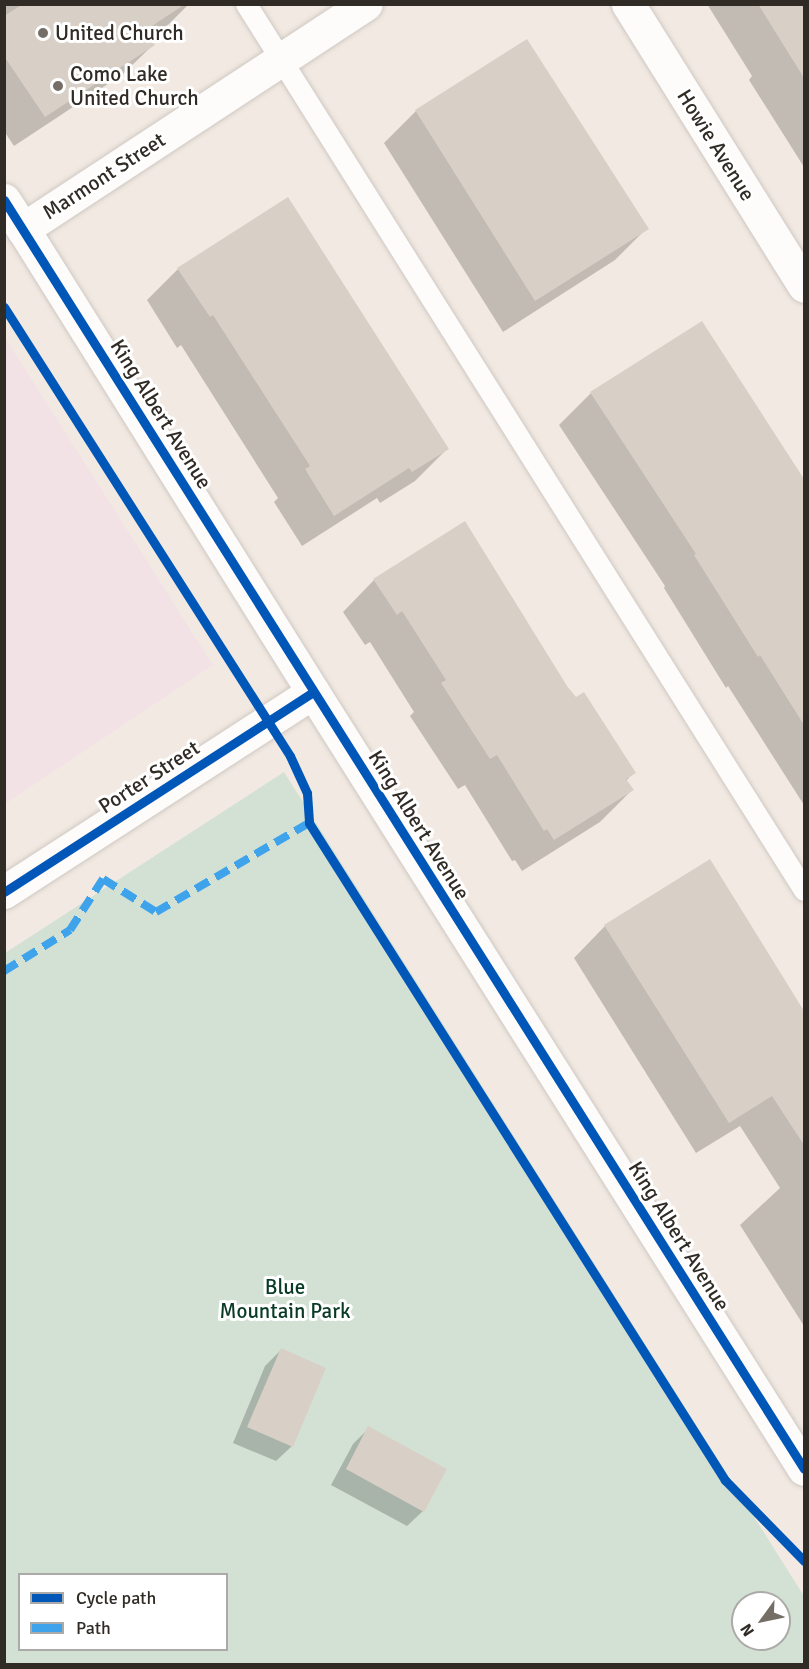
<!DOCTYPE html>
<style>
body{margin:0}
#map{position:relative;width:809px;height:1669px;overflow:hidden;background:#f2eae2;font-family:Signika,sans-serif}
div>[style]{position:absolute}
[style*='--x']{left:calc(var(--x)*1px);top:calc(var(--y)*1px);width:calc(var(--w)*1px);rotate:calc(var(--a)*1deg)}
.education>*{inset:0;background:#f2e2e5}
.green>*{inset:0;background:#d3e1d4}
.shadow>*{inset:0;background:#0003}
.building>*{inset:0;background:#d8d0c7}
.roads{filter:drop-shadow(0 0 2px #cfc8c3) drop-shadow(0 0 2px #cfc8c3)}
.service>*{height:21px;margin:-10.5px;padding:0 10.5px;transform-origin:10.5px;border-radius:10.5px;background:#fdfcfb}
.minor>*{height:33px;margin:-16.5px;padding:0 16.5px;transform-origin:16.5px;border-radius:16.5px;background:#fdfcfb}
.tertiary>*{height:33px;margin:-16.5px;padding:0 16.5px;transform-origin:16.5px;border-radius:16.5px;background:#fdfcfb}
.quiet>*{height:8px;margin-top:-4px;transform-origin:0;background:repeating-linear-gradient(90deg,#3ea3eb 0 15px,transparent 0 23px)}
.cycleway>*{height:9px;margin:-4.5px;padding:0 4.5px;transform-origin:4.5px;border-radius:4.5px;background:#0057b8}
.dots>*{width:16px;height:16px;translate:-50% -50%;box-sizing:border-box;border:3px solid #fff;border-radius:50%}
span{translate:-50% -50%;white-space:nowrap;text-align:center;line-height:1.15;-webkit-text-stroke:6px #fff;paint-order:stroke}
.poi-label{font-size:21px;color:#302b25}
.left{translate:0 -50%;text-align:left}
.street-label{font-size:21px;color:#302b25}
.park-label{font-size:21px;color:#093a26}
.frame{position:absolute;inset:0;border:6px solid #302b25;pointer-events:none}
.legend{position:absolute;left:18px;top:1573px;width:210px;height:78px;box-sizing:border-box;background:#fff;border:2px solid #acaaa8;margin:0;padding:8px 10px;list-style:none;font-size:18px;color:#302b25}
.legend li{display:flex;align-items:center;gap:12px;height:30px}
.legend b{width:30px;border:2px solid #acaaa8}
.north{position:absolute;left:731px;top:1591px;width:60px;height:60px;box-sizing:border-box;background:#fff;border:2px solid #acaaa8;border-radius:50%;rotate:237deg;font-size:16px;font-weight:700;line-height:24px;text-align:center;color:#302b25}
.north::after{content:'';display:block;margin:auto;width:21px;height:27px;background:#746e67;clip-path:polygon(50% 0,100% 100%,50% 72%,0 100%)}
</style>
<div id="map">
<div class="education">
<i style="clip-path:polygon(4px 336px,213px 665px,5px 804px,4px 804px)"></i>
</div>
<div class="green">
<i style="clip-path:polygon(evenodd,284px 772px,804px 1596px,804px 1664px,5px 1664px,5px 953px,284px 772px,20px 1574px,226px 1574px,226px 1650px,20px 1650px,20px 1574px,284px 772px,743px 1603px,779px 1603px,779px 1639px,743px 1639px,743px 1603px)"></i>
</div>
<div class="shadow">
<i style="clip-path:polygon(4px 4px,189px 4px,169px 24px,149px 37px,154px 44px,123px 74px,14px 146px,4px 131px)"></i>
<i style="clip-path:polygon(707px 4px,804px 4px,804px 167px,749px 80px,752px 76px)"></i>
<i style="clip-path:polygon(526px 41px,647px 228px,615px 260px,503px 332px,384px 143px,416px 111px)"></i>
<i style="clip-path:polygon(178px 269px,447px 449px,415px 481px,380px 503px,377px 498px,302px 546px,274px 502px,278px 498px,181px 345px,177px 348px,147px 300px)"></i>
<i style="clip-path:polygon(702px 323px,804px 483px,804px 529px,781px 549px,804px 586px,804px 805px,728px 686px,726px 688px,664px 588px,665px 586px,559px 425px,591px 393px)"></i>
<i style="clip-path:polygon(374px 580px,566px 687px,634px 772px,626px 781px,632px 790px,600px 822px,522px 871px,515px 860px,512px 861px,465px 785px,458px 789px,410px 716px,414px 712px,370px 642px,365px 645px,343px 612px)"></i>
<i style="clip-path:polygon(709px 861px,804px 1014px,804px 1326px,740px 1225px,780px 1188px,740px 1126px,696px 1153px,574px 958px,605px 926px)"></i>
<i style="clip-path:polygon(281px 1350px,292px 1446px,276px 1461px,233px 1443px,265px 1366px)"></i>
<i style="clip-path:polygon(369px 1428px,423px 1511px,407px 1526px,331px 1485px,353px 1444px)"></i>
</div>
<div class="building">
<i style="clip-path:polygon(23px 4px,185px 4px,146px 30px,155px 45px,45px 117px,4px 56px,4px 16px)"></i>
<i style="clip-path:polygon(758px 4px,804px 4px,804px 78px)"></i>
<i style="clip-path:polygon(527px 39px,649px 229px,535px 301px,415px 110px)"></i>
<i style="clip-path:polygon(288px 197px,449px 449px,412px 472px,409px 468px,334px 516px,305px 469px,310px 466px,213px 315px,210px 317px,177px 268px)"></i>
<i style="clip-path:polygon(702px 321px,804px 479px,804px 725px,760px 655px,758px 657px,694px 555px,696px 554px,590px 392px)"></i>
<i style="clip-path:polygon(465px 521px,567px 686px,576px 697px,584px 692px,636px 773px,626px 779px,634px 790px,554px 840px,547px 829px,544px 831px,497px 755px,490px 759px,441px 683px,446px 680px,402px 611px,397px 615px,373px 579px)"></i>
<i style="clip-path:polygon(710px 859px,804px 1011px,804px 1145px,772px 1096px,729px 1123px,604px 925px)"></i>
<i style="clip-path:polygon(281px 1348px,326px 1368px,293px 1447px,247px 1427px)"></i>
<i style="clip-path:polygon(368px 1426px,447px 1469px,424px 1512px,346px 1469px)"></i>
</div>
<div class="roads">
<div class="service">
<i style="--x:246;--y:4;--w:1047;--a:57.8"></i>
</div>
<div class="minor">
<i style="--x:628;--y:4;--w:332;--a:58"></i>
<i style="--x:4;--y:200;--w:35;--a:57"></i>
<i style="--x:313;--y:692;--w:919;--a:57.71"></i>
</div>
<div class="tertiary">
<i style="--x:4;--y:892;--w:368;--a:-32.9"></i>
<i style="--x:313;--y:692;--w:546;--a:-122.06"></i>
<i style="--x:23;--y:229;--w:410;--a:-33.3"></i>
</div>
</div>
<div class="quiet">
<i style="--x:4;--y:971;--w:78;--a:-31.8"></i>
<i style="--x:70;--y:930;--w:61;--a:-57.1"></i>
<i style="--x:103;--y:879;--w:62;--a:31.9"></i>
<i style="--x:156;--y:912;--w:177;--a:-30.2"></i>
<i style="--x:309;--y:823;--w:4;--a:63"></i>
</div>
<div class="cycleway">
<i style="--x:4;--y:200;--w:1500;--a:57.77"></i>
<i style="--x:4;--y:307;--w:532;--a:57.5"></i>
<i style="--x:290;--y:756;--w:41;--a:65.3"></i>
<i style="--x:307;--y:793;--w:30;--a:86"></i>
<i style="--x:309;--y:823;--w:778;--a:57.66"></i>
<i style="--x:725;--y:1480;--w:113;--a:45.7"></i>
<i style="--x:4;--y:892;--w:368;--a:-32.9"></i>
</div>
<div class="dots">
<i style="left:43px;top:33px;background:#746e67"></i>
<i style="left:58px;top:86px;background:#746e67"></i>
</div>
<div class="poi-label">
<span class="left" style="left:55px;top:33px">United Church</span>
<span class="left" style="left:70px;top:86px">Como Lake<br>United Church</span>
</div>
<div class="street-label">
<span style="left:716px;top:145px;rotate:58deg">Howie Avenue</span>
<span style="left:104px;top:176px;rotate:-33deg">Marmont Street</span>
<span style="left:161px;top:414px;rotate:58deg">King Albert Avenue</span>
<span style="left:149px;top:777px;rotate:-33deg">Porter Street</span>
<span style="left:419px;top:825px;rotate:58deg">King Albert Avenue</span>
<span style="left:679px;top:1236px;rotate:58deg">King Albert Avenue</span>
</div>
<div class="park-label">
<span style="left:285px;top:1299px">Blue<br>Mountain Park</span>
</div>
<div class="frame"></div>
<ul class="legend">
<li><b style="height:8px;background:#0057b8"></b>Cycle path</li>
<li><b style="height:8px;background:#3ea3eb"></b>Path</li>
</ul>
<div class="north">N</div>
</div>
